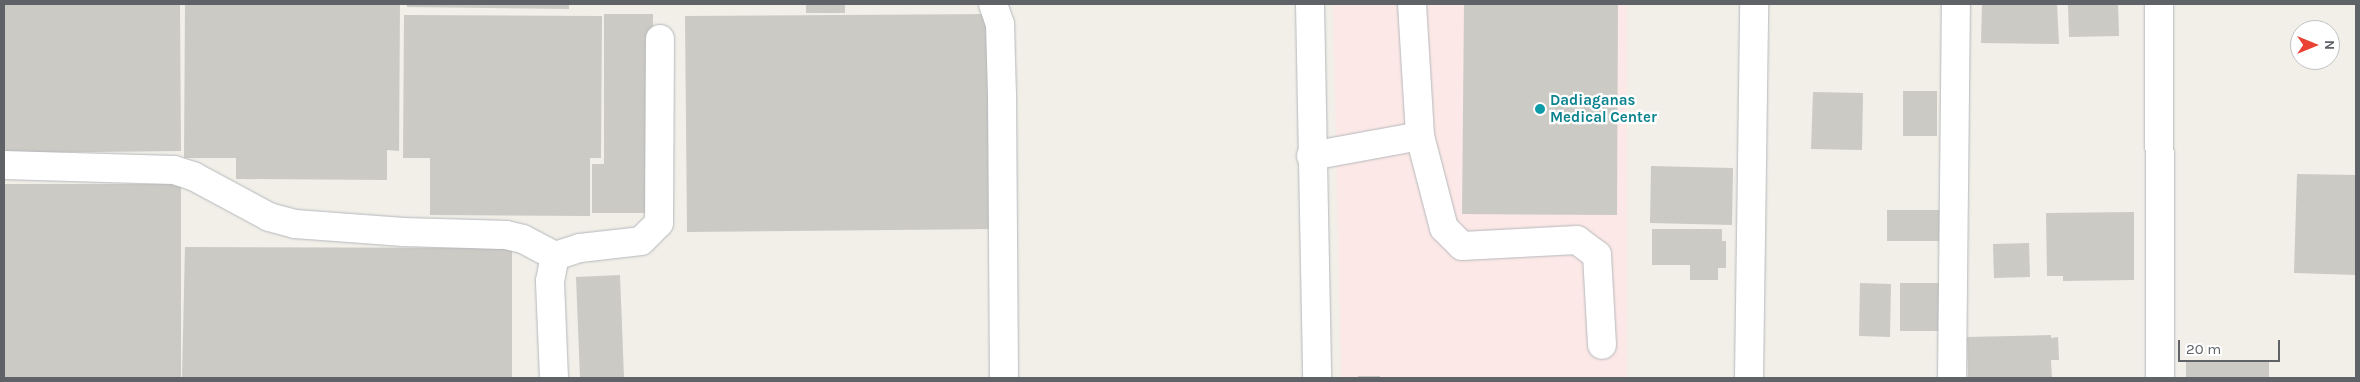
<!DOCTYPE html>
<style>
body{margin:0}
#map{position:relative;width:2360px;height:382px;overflow:hidden;background:#f1efe8;font-family:Karla,sans-serif}
div>[style]{position:absolute}
[style*='--x']{left:calc(var(--x)*1px);top:calc(var(--y)*1px);width:calc(var(--w)*1px);rotate:calc(var(--a)*1deg)}
.medical>*{inset:0;background:#fce8e6}
.building>*{inset:0;background:#cccac5}
.roads{filter:drop-shadow(0 0 1px #b5b8bc) drop-shadow(0 0 1px #b5b8bc)}
.minor>*{height:28px;margin:-14px;padding:0 14px;transform-origin:14px;border-radius:14px;background:#fff}
.dots>*{width:14px;height:14px;translate:-50% -50%;box-sizing:border-box;border:2px solid #fff;border-radius:50%}
span{translate:-50% -50%;white-space:nowrap;text-align:center;line-height:1.15;-webkit-text-stroke:4.5px #fff;paint-order:stroke}
.culture-label{font-size:15px;color:#0d838f;font-weight:700}
.left{translate:0 -50%;text-align:left}
.frame{position:absolute;inset:0;border:5px solid #5f6368;pointer-events:none}
.north{position:absolute;left:2290px;top:20px;width:50px;height:50px;box-sizing:border-box;background:#fff;border:1px solid #bfc1c3;border-radius:50%;rotate:90deg;font-size:14px;font-weight:700;line-height:20px;text-align:center;color:#5f6368}
.north::after{content:'';display:block;margin:auto;width:18px;height:22px;background:#ea4335;clip-path:polygon(50% 0,100% 100%,50% 72%,0 100%)}
.scale{position:absolute;left:2178px;top:340px;width:102px;height:22px;box-sizing:border-box;border:2px solid #5f6368;border-top:0;padding-left:6px;font-size:15px;line-height:18px;white-space:nowrap;color:#5f6368;-webkit-text-stroke:4px #fff;paint-order:stroke}
</style>
<div id="map">
<div class="medical">
<i style="clip-path:polygon(1333px 4px,1627px 4px,1627px 378px,1341px 378px)"></i>
</div>
<div class="building">
<i style="clip-path:polygon(4px 4px,180px 4px,181px 151px,4px 153px)"></i>
<i style="clip-path:polygon(185px 4px,400px 4px,399px 151px,387px 150px,387px 180px,236px 179px,236px 158px,184px 158px)"></i>
<i style="clip-path:polygon(407px 4px,569px 4px,569px 9px,407px 7px)"></i>
<i style="clip-path:polygon(806px 4px,845px 4px,845px 13px,806px 13px)"></i>
<i style="clip-path:polygon(1464px 4px,1618px 4px,1617px 215px,1462px 214px)"></i>
<i style="clip-path:polygon(1982px 4px,2057px 4px,2059px 44px,1981px 43px)"></i>
<i style="clip-path:polygon(2068px 4px,2118px 4px,2119px 36px,2069px 37px)"></i>
<i style="clip-path:polygon(604px 14px,653px 14px,652px 213px,592px 213px,592px 164px,604px 164px)"></i>
<i style="clip-path:polygon(994px 14px,996px 229px,687px 232px,685px 16px)"></i>
<i style="clip-path:polygon(404px 15px,602px 16px,601px 158px,590px 158px,590px 216px,430px 215px,430px 158px,403px 158px)"></i>
<i style="clip-path:polygon(1903px 91px,1937px 91px,1937px 136px,1903px 136px)"></i>
<i style="clip-path:polygon(1813px 92px,1863px 93px,1862px 150px,1811px 149px)"></i>
<i style="clip-path:polygon(1651px 166px,1733px 168px,1732px 225px,1650px 223px)"></i>
<i style="clip-path:polygon(2297px 174px,2356px 175px,2356px 275px,2294px 273px)"></i>
<i style="clip-path:polygon(4px 184px,181px 184px,181px 378px,4px 378px)"></i>
<i style="clip-path:polygon(1887px 210px,1945px 210px,1945px 241px,1887px 241px)"></i>
<i style="clip-path:polygon(2134px 212px,2134px 280px,2063px 281px,2063px 276px,2047px 276px,2046px 213px)"></i>
<i style="clip-path:polygon(1652px 229px,1722px 229px,1722px 241px,1726px 241px,1726px 268px,1718px 268px,1718px 280px,1690px 280px,1690px 265px,1652px 265px)"></i>
<i style="clip-path:polygon(2029px 243px,2030px 277px,1994px 278px,1993px 244px)"></i>
<i style="clip-path:polygon(185px 247px,512px 248px,512px 378px,182px 378px)"></i>
<i style="clip-path:polygon(620px 275px,624px 378px,580px 378px,576px 277px)"></i>
<i style="clip-path:polygon(1860px 283px,1891px 284px,1890px 337px,1859px 336px)"></i>
<i style="clip-path:polygon(1900px 283px,1939px 283px,1940px 331px,1900px 331px)"></i>
<i style="clip-path:polygon(2051px 335px,2051px 338px,2058px 337px,2059px 360px,2051px 360px,2052px 378px,1968px 378px,1967px 337px)"></i>
<i style="clip-path:polygon(2186px 360px,2269px 361px,2269px 378px,2186px 378px)"></i>
<i style="clip-path:polygon(1358px 376px,1380px 376px,1380px 378px,1358px 378px)"></i>
</div>
<div class="roads">
<div class="minor">
<i style="--x:993;--y:4;--w:21;--a:71"></i>
<i style="--x:1000;--y:24;--w:70;--a:88.4"></i>
<i style="--x:1002;--y:94;--w:284;--a:89.6"></i>
<i style="--x:1310;--y:4;--w:374;--a:88.9"></i>
<i style="--x:1412;--y:4;--w:132;--a:86.5"></i>
<i style="--x:1420;--y:136;--w:95;--a:75.4"></i>
<i style="--x:1444;--y:228;--w:25;--a:45"></i>
<i style="--x:1462;--y:246;--w:115;--a:-3"></i>
<i style="--x:1577;--y:240;--w:25;--a:37"></i>
<i style="--x:1597;--y:255;--w:90;--a:86.8"></i>
<i style="--x:2159;--y:4;--w:374;--a:89.8"></i>
<i style="--x:1311;--y:156;--w:111;--a:-10.4"></i>
<i style="--x:4;--y:165;--w:170;--a:1.7"></i>
<i style="--x:174;--y:170;--w:20;--a:18"></i>
<i style="--x:193;--y:176;--w:86;--a:28.3"></i>
<i style="--x:269;--y:217;--w:27;--a:15"></i>
<i style="--x:295;--y:224;--w:109;--a:4.2"></i>
<i style="--x:404;--y:232;--w:102;--a:1.7"></i>
<i style="--x:506;--y:235;--w:17;--a:13"></i>
<i style="--x:523;--y:239;--w:36;--a:28"></i>
<i style="--x:554;--y:378;--w:97;--a:-92.4"></i>
<i style="--x:550;--y:281;--w:25;--a:-79"></i>
<i style="--x:555;--y:256;--w:26;--a:-18"></i>
<i style="--x:580;--y:248;--w:61;--a:-6.5"></i>
<i style="--x:641;--y:241;--w:25;--a:-45"></i>
<i style="--x:659;--y:223;--w:184;--a:-89.7"></i>
<i style="--x:1749;--y:378;--w:374;--a:-89.2"></i>
<i style="--x:1952;--y:378;--w:374;--a:-89.4"></i>
</div>
</div>
<div class="dots">
<i style="left:1540px;top:109px;background:#0f9aa8"></i>
</div>
<div class="culture-label">
<span class="left" style="left:1550px;top:109px">Dadiaganas<br>Medical Center</span>
</div>
<div class="frame"></div>
<div class="north">N</div>
<div class="scale">20 m</div>
</div>
